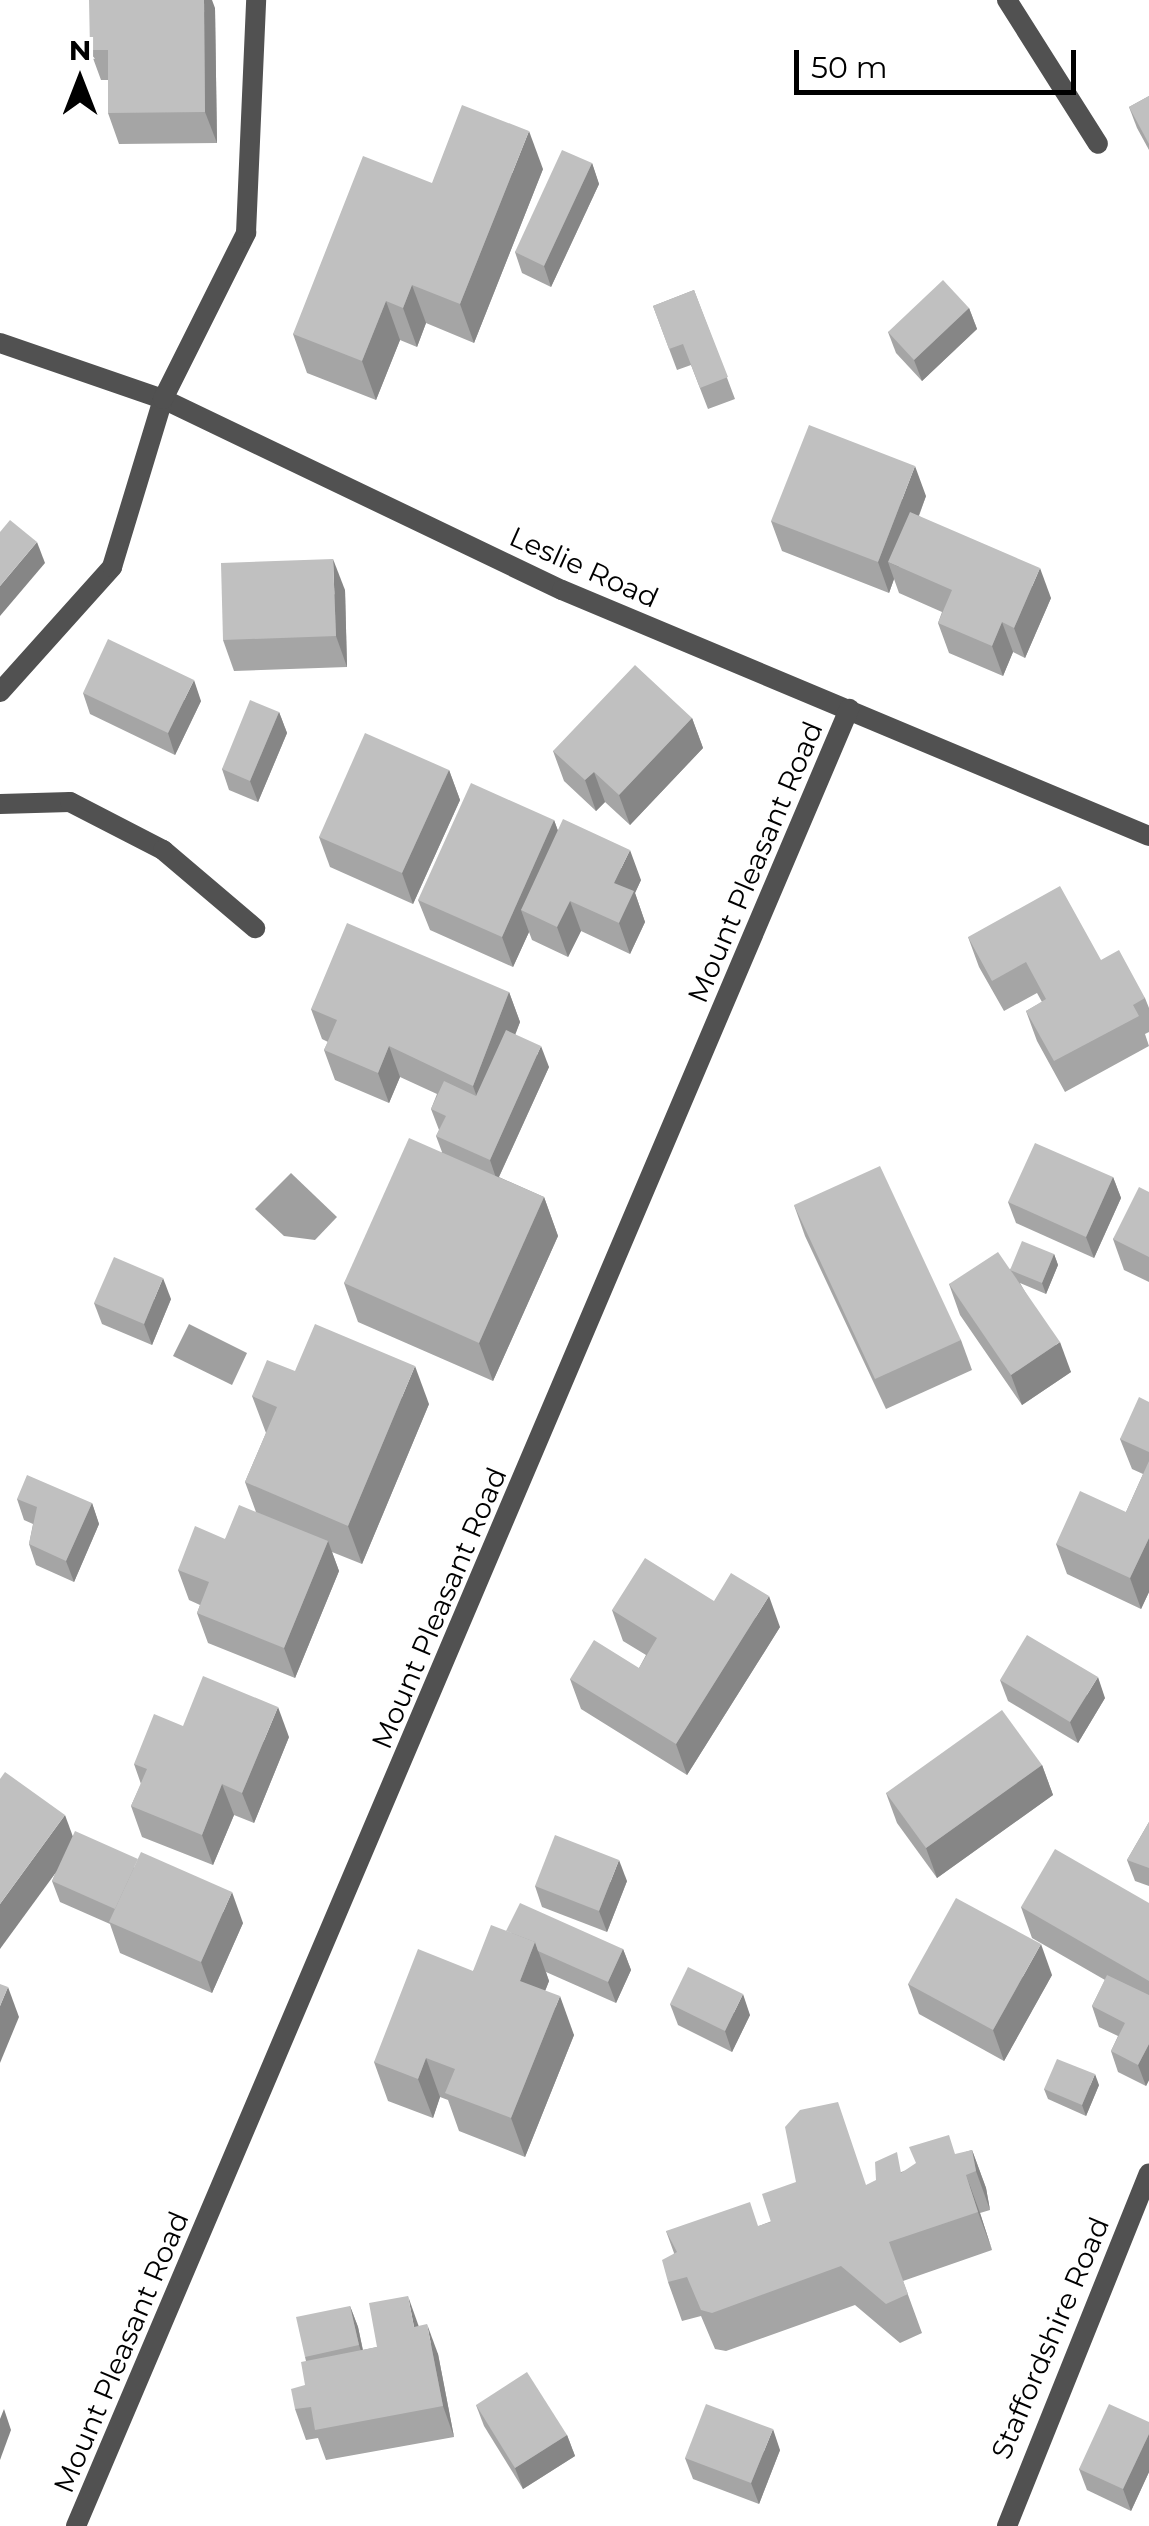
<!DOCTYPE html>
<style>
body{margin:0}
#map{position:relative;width:1149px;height:2526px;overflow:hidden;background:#fff;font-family:Montserrat,sans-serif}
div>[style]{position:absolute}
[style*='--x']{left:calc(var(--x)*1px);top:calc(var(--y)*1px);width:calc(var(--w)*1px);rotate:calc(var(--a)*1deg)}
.water>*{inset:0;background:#9f9f9f}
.street>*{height:20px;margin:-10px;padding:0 10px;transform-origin:10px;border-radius:10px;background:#515151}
.wall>*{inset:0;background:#a5a5a5}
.shaded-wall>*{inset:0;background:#868686}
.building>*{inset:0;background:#c0c0c0}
span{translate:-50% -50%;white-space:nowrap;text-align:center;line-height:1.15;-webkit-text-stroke:9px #fff;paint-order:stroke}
.street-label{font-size:28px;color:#000}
.north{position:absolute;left:30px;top:30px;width:100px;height:100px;-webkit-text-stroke:8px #fff;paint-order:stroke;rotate:0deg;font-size:28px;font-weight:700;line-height:40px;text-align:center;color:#000}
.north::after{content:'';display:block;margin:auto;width:35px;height:45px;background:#000;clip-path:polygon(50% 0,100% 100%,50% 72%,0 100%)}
.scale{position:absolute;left:794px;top:50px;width:282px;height:45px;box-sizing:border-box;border:5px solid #000;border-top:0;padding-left:12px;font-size:30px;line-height:35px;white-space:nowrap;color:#000;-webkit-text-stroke:8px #fff;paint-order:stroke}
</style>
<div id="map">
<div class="water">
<i style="clip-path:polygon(291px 1173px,337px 1217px,315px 1240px,284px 1236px,255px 1209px)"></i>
<i style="clip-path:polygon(189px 1324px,247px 1353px,232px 1385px,173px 1356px)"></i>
</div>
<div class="street">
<i style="--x:1007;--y:0;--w:170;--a:57.7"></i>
<i style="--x:0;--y:343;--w:172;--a:19"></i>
<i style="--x:163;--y:399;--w:442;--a:25.6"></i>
<i style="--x:562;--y:590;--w:636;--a:22.74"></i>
<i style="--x:0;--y:692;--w:168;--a:-48.1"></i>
<i style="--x:112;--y:567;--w:176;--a:-73.1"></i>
<i style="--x:163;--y:399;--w:186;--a:-63.4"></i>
<i style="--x:246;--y:233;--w:233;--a:-87.5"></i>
<i style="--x:0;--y:804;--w:70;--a:-1.6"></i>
<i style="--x:70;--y:802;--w:105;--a:27.3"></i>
<i style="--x:163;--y:850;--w:121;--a:40.3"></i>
<i style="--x:76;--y:2526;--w:1975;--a:-66.95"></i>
<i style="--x:1007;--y:2526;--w:380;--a:-68.1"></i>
</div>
<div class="wall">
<i style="clip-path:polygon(215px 8px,217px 143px,119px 144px,108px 113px,108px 80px,101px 80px,90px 50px)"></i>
<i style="clip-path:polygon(1149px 96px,1149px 150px,1137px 128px,1129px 107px)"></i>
<i style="clip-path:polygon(592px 163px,599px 184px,551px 287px,522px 273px,515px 252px)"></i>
<i style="clip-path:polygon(543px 169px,474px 343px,426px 323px,417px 347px,400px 340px,376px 400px,307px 373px,293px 334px,432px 183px)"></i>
<i style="clip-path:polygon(694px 290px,735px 399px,708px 409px,691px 365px,677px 370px,653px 306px)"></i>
<i style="clip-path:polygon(969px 308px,977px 329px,922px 381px,896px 353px,888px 332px)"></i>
<i style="clip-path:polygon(926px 496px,919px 516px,1051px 598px,1025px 658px,1013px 652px,1003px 676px,949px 653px,938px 623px,942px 612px,899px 593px,894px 579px,889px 593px,782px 551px,771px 521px)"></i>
<i style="clip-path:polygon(345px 590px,347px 667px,234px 671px,223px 640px)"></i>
<i style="clip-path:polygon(83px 693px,201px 701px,175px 755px,90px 714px)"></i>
<i style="clip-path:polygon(279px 712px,287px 733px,258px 802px,229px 790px,222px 769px)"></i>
<i style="clip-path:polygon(692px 718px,703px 748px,630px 825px,605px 802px,596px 811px,564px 781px,553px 751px)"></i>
<i style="clip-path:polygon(449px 770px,460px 800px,413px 904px,330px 867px,319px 837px)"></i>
<i style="clip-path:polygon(554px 820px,558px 831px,641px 880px,635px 893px,645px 922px,630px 954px,581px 931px,568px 957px,532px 940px,529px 932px,513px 967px,430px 930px,418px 900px)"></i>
<i style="clip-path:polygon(968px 937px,1101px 960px,1145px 998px,1149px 1008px,1149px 1032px,1145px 1034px,1149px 1046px,1065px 1092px,1037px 1041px,1026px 1011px,1042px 1002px,1037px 993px,1004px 1011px,979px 967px)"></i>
<i style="clip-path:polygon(509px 992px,520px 1022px,515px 1034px,549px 1067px,499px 1177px,544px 1197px,558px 1236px,493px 1381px,358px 1322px,344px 1283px,442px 1152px,436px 1136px,439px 1130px,431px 1109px,437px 1094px,400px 1077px,389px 1103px,335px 1080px,324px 1050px,328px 1042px,322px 1039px,311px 1009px)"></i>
<i style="clip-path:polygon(1113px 1177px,1121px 1198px,1094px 1258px,1016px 1223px,1008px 1202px)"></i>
<i style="clip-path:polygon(1149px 1192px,1149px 1282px,1124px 1270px,1113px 1239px)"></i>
<i style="clip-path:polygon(794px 1205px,961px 1340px,972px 1370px,886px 1409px,805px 1236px)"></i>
<i style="clip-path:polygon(1054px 1254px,1058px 1265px,1046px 1294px,1020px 1283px,1071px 1372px,1022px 1405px,960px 1315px,949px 1284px,1010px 1269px)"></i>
<i style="clip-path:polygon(171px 1299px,152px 1345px,102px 1324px,94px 1303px)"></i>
<i style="clip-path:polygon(295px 1371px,429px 1404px,362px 1564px,332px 1552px,339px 1571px,295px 1678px,208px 1643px,197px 1613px,200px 1605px,189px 1600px,178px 1570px,225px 1539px,256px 1512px,245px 1482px,266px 1433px,252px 1396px)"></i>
<i style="clip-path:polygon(1149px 1402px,1149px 1592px,1141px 1609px,1067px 1574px,1056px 1544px,1126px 1512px,1143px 1474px,1132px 1469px,1120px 1439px)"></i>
<i style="clip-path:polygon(17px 1499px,92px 1503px,99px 1524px,74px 1582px,36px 1565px,29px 1544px,33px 1524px,24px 1520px)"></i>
<i style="clip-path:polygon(714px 1601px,780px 1627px,687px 1775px,581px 1709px,570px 1679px,639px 1668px,646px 1655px,623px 1641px,612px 1610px)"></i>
<i style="clip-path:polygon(1000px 1680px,1105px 1698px,1078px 1743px,1008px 1701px)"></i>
<i style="clip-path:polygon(289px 1737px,254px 1823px,234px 1815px,213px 1865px,142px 1837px,131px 1806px,141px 1784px,134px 1764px)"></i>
<i style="clip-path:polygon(1042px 1765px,1053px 1795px,937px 1878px,897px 1823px,886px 1793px)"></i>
<i style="clip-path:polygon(1149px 1822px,1149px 1886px,1135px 1881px,1127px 1860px)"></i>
<i style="clip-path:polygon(72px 1836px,243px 1923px,212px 1993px,120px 1953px,110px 1924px,60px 1902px,52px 1881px)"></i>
<i style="clip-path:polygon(627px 1881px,607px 1932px,542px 1907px,535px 1886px)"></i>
<i style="clip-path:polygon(1149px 1903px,1149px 2080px,1146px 2086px,1118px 2072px,1111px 2051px,1118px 2036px,1099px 2027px,1092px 2006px,1105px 1980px,1032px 1938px,1021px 1907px)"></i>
<i style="clip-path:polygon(506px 1932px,623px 1949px,631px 1970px,616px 2003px,546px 1972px,549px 1981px,545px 1991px,574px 2035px,525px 2157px,459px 2131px,448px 2100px,440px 2097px,433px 2118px,388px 2101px,374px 2062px,473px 1971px)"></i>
<i style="clip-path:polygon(1052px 1975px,1004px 2061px,919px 2014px,908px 1984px)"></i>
<i style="clip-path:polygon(670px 2004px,750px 2015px,732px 2052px,678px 2025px)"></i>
<i style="clip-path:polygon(1099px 2085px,1086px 2116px,1048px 2099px,1044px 2089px)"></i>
<i style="clip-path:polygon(972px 2150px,986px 2188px,990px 2210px,980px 2213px,992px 2250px,903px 2281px,922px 2333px,900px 2343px,855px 2305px,726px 2351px,715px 2349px,701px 2316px,682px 2321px,668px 2282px,674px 2253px,666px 2231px,759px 2226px,904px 2171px)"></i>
<i style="clip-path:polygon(350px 2306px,358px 2327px,363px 2350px,377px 2347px,419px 2326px,438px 2354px,454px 2437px,326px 2460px,318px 2438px,306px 2440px,295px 2409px,305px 2385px,306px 2361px,305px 2357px)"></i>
<i style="clip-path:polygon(476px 2405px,567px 2435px,575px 2456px,523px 2489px,484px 2426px)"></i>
<i style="clip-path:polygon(1149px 2422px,1149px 2472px,1131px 2511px,1087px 2490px,1079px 2469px)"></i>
<i style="clip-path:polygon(780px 2450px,759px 2504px,693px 2479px,685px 2458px)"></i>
</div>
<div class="shaded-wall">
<i style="clip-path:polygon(204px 0,212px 0,215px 8px,217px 143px,205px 112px)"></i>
<i style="clip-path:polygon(529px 131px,543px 169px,474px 343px,460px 304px)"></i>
<i style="clip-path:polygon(592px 163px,599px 184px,551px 287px,544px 266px)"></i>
<i style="clip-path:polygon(412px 285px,426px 323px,417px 347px,403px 308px)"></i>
<i style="clip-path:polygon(386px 301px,400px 340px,376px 400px,362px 361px)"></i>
<i style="clip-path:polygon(969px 308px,977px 329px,922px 381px,914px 360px)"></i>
<i style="clip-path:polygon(915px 466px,926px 496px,899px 567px,888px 562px,894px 579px,889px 593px,878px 562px)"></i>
<i style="clip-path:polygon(37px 542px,45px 563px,0 616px,0 586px)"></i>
<i style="clip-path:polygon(333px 559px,345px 590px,347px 667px,336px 636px)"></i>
<i style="clip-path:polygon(1040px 568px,1051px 598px,1025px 658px,1014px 628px)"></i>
<i style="clip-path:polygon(1002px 622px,1013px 652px,1003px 676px,992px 646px)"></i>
<i style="clip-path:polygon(194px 680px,201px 701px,175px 755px,168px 733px)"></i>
<i style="clip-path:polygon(279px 712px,287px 733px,258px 802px,250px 781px)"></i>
<i style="clip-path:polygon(692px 718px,703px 748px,630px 825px,619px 795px)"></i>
<i style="clip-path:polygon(449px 770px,460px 800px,413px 904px,402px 873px)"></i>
<i style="clip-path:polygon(594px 772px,605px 802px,596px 811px,585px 780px)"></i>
<i style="clip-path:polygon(554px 820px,565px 850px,521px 910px,529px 932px,513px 967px,502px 937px)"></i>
<i style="clip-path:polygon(630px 850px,641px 880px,635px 893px,645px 922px,630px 954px,619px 923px,614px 883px)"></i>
<i style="clip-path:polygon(570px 901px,581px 931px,568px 957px,557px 927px)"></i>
<i style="clip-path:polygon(509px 992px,520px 1022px,484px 1117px,473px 1086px)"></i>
<i style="clip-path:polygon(389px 1046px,400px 1077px,389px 1103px,378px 1073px)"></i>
<i style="clip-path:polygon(541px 1046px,549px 1067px,497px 1181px,490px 1160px)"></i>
<i style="clip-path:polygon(1113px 1177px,1121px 1198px,1094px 1258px,1086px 1237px)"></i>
<i style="clip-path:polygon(544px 1197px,558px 1236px,493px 1381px,479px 1343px)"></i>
<i style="clip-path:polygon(1054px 1254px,1058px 1265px,1046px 1294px,1042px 1283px)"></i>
<i style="clip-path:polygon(163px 1278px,171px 1299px,152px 1345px,144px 1324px)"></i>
<i style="clip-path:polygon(1060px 1342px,1071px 1372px,1022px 1405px,1011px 1375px)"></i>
<i style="clip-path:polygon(415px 1366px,429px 1404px,362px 1564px,348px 1526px)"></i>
<i style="clip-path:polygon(92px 1503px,99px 1524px,74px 1582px,66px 1561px)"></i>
<i style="clip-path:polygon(1149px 1538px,1149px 1592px,1141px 1609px,1130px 1578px)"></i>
<i style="clip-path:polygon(328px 1541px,339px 1571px,295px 1678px,284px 1648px)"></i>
<i style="clip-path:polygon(769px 1596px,780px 1627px,687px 1775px,676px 1744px)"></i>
<i style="clip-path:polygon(1098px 1677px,1105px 1698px,1078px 1743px,1070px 1722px)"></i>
<i style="clip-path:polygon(278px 1707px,289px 1737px,254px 1823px,242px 1793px)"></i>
<i style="clip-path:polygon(1042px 1765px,1053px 1795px,937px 1878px,926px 1848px)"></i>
<i style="clip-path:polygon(222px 1784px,234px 1815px,213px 1865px,202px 1835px)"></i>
<i style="clip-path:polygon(65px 1815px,76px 1845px,0 1949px,0 1904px)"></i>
<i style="clip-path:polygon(619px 1860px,627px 1881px,607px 1932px,599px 1911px)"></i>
<i style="clip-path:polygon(232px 1892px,243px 1923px,212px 1993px,201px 1962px)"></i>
<i style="clip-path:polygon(535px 1942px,549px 1981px,534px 2019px,520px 1981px)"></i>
<i style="clip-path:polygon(1041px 1944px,1052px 1975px,1004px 2061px,993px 2030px)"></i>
<i style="clip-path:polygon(623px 1949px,631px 1970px,616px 2003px,608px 1982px)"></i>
<i style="clip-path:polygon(8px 1987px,19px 2017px,0 2063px,0 2006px)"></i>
<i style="clip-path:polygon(743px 1994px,750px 2015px,732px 2052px,725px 2031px)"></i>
<i style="clip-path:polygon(560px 1996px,574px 2035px,525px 2157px,511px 2118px)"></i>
<i style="clip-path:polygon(1149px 2044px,1149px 2080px,1146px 2086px,1138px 2065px)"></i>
<i style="clip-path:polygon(426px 2058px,440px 2097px,433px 2118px,418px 2079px)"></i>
<i style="clip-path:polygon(1095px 2074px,1099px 2085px,1086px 2116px,1082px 2105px)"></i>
<i style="clip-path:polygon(972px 2150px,986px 2188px,990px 2210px,976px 2171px)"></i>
<i style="clip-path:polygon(966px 2175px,980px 2213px,992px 2250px,978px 2212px)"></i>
<i style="clip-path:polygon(408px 2296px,419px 2327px,414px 2327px)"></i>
<i style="clip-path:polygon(350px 2306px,358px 2327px,366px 2366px,359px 2345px)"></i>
<i style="clip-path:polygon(427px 2324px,438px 2354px,454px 2437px,443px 2406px)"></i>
<i style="clip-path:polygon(4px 2409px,11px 2430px,0 2460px,0 2419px)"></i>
<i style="clip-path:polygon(773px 2429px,780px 2450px,759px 2504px,751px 2483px)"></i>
<i style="clip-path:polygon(1149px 2434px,1149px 2472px,1131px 2511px,1123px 2489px)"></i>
<i style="clip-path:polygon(567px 2435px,575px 2456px,523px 2489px,515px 2468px)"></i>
</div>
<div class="building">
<i style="clip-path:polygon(89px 0,204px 0,205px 112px,108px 113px,108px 50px,90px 50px)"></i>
<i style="clip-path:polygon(1149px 96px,1149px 144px,1129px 107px)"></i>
<i style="clip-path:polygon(462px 105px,529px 131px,460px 304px,412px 285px,403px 308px,386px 301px,362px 361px,293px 334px,363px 156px,432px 183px)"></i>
<i style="clip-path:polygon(562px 150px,592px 163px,544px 266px,515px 252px)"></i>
<i style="clip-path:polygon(943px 280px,969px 308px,914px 360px,888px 332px)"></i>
<i style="clip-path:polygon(694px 290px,728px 377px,700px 388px,683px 344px,669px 349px,653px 306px)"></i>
<i style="clip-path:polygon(809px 425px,915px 466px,878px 562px,771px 521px)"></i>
<i style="clip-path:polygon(910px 512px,1040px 568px,1014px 628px,1002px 622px,992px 646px,938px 623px,952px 590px,888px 562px)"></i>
<i style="clip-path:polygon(10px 520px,37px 542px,0 586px,0 532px)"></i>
<i style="clip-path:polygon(333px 559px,336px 636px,223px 640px,221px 563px)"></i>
<i style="clip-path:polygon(108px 639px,194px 680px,168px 733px,83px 693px)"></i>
<i style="clip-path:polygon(635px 665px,692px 718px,619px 795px,594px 772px,585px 780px,553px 751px)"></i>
<i style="clip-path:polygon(250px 700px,279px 712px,250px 781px,222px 769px)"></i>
<i style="clip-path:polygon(365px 733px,449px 770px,402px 873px,319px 837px)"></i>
<i style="clip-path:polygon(471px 783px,554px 820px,502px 937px,418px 900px)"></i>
<i style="clip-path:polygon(563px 819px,630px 850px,614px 883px,634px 891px,619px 923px,570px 901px,557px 927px,521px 910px)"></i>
<i style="clip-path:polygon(1060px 886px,1101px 960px,1119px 950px,1145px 998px,1133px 1005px,1139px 1016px,1054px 1061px,1026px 1011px,1046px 999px,1026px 962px,992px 981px,968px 937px)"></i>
<i style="clip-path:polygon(347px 923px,509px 992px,473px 1086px,389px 1046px,378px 1073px,324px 1050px,337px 1020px,311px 1009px)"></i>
<i style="clip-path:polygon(506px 1030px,541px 1046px,490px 1160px,436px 1136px,446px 1116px,431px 1109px,444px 1081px,476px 1096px)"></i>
<i style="clip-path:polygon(409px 1138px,544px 1197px,479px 1343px,344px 1283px)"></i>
<i style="clip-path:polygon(1035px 1143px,1113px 1177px,1086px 1237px,1008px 1202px)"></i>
<i style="clip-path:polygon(880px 1166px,961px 1340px,875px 1379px,794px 1205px)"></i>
<i style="clip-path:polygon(1139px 1187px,1149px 1192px,1149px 1257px,1113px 1239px)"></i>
<i style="clip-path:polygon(1022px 1241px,1054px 1254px,1042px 1283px,1010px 1270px)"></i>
<i style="clip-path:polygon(998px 1252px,1060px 1342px,1011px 1375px,949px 1284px)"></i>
<i style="clip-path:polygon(114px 1257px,163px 1278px,144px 1324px,94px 1303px)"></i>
<i style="clip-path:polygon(315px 1324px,415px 1366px,348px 1526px,245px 1482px,277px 1407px,252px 1396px,267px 1360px,295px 1371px)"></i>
<i style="clip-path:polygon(1139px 1397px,1149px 1402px,1149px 1452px,1120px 1439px)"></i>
<i style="clip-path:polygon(1149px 1461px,1149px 1538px,1130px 1578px,1056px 1544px,1080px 1491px,1126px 1512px)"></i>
<i style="clip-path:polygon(27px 1475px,92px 1503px,66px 1561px,29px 1544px,37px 1507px,17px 1499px)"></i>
<i style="clip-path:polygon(239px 1505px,328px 1541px,284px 1648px,197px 1613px,209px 1582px,178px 1570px,195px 1526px,225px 1539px)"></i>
<i style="clip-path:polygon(645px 1558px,714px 1601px,731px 1573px,769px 1596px,676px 1744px,570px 1679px,594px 1640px,639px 1668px,657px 1638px,612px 1610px)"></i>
<i style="clip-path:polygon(1027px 1635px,1098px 1677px,1070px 1722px,1000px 1680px)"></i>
<i style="clip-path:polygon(203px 1676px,278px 1707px,242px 1793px,222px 1784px,202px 1835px,131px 1806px,147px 1769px,134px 1764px,154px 1714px,183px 1726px)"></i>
<i style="clip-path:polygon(1002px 1710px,1042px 1765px,926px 1848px,886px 1793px)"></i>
<i style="clip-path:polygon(5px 1772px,65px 1815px,0 1904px,0 1779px)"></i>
<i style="clip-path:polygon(1149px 1822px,1149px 1868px,1127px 1860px)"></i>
<i style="clip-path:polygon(75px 1831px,138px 1859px,115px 1909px,52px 1881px)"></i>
<i style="clip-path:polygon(555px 1835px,619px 1860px,599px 1911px,535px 1886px)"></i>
<i style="clip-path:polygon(1055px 1849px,1149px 1903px,1149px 1981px,1021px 1907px)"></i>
<i style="clip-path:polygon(141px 1852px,232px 1892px,201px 1962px,109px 1922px)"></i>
<i style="clip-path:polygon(956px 1898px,1041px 1944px,993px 2030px,908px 1984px)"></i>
<i style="clip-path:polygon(520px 1903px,623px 1949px,608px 1982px,538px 1951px,535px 1942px,506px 1931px)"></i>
<i style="clip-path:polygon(491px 1925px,535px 1942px,520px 1981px,560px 1996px,511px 2118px,445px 2093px,455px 2069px,426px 2058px,418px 2079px,374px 2062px,418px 1949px,473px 1971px)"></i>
<i style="clip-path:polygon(688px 1967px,743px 1994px,725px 2031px,670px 2004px)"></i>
<i style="clip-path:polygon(1107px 1975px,1149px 1995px,1149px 2044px,1138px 2065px,1111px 2051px,1125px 2023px,1092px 2006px)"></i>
<i style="clip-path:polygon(0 1984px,8px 1987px,0 2006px)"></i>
<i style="clip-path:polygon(1057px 2059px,1095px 2074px,1082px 2105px,1044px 2089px)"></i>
<i style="clip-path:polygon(838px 2102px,866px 2185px,876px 2180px,875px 2162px,897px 2152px,901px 2173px,916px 2163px,909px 2147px,949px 2135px,955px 2154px,972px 2150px,976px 2171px,966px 2175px,978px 2212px,889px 2242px,908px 2294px,886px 2304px,841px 2266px,712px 2313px,701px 2310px,687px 2277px,668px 2282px,662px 2260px,677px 2252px,666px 2231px,750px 2202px,758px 2226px,771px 2222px,762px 2194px,796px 2182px,785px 2127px,800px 2110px)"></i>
<i style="clip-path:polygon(408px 2296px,414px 2327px,427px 2324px,443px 2406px,315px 2430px,311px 2407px,295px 2409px,291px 2389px,305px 2385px,301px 2362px,377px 2347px,369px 2303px)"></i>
<i style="clip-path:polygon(350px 2306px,359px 2345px,305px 2357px,296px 2317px)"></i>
<i style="clip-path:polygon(527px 2372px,567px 2435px,515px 2468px,476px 2405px)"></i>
<i style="clip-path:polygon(706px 2404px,773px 2429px,751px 2483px,685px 2458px)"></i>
<i style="clip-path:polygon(1109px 2404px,1149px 2422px,1149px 2434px,1123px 2489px,1079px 2469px)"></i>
</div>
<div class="street-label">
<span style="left:584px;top:567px;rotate:24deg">Leslie Road</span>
<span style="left:755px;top:862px;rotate:-67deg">Mount Pleasant Road</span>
<span style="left:439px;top:1608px;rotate:-67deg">Mount Pleasant Road</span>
<span style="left:1050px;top:2338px;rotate:-67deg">Staffordshire Road</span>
<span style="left:121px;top:2352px;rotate:-67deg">Mount Pleasant Road</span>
</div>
<div class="north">N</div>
<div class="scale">50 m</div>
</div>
